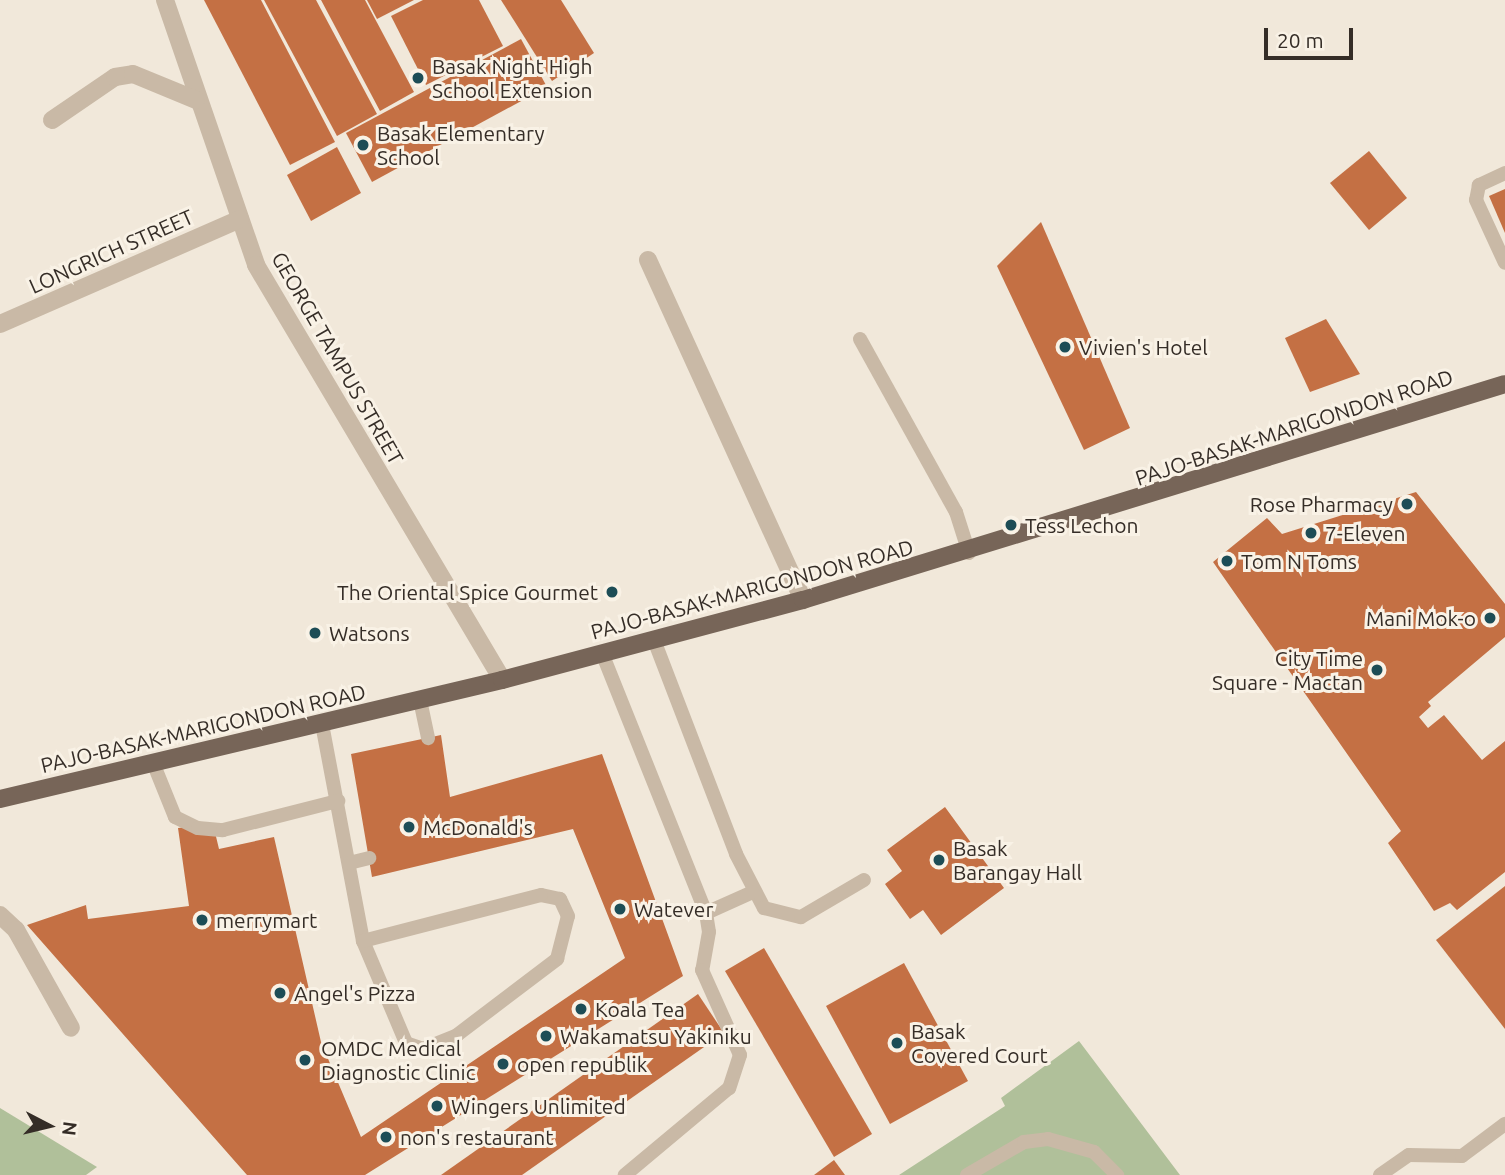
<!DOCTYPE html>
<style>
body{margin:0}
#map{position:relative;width:1505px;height:1175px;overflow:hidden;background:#f1e8da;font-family:Ubuntu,sans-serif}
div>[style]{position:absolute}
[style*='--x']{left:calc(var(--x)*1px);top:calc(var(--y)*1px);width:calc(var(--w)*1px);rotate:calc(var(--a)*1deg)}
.green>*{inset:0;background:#b0c09a}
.building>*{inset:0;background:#c47044}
.lane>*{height:14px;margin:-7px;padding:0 7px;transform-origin:7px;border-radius:7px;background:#c9b9a6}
.street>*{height:18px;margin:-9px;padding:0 9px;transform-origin:9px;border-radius:9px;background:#c9b9a6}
.primary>*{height:18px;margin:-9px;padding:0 9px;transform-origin:9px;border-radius:9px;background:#776558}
.dots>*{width:19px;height:19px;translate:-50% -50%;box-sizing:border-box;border:4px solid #f9f2e6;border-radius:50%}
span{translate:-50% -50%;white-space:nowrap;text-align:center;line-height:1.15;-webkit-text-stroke:6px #f9f2e6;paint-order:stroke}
.poi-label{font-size:21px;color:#352d27}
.left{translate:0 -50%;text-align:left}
.right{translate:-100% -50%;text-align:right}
.street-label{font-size:21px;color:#352d27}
.north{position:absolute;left:14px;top:1091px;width:70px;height:70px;-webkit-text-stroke:5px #f9f2e6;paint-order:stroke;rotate:97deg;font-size:19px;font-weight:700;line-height:28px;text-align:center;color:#352d27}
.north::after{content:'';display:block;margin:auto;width:24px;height:32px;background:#352d27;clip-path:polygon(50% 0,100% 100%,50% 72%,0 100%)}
.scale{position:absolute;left:1264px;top:28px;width:89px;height:32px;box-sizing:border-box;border:4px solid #352d27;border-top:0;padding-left:9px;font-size:21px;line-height:24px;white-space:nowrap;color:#352d27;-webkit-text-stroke:5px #f9f2e6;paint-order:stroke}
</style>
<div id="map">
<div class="green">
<i style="clip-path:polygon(1079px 1041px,1180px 1175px,899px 1175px,1005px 1106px,1001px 1098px)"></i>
<i style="clip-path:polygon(0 1108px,97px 1167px,86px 1175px,0 1175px)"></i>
</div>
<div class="building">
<i style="clip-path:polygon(204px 0,261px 0,335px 142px,290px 165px)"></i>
<i style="clip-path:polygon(264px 0,316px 0,377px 114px,337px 136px)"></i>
<i style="clip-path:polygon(321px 0,365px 0,414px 92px,380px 111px)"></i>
<i style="clip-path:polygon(367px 0,414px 0,377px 19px)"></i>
<i style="clip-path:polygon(423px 0,479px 0,503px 46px,426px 85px,391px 16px)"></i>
<i style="clip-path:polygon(501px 0,561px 0,594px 53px,552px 81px)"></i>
<i style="clip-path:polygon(521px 39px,547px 87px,372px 182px,346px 133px)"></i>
<i style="clip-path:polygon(337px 147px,361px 193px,311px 221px,287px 175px)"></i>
<i style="clip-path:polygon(1369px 151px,1407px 198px,1369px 230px,1330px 183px)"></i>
<i style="clip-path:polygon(1505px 189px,1505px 233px,1489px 196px)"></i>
<i style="clip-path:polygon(1041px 222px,1130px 428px,1084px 450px,997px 266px)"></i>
<i style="clip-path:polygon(1326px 319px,1360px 374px,1310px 392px,1285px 338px)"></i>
<i style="clip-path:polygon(1416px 492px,1505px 604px,1505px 637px,1428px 702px,1431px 706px,1419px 717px,1428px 728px,1444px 715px,1482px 760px,1505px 741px,1505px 872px,1457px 910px,1450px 903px,1434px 911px,1388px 843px,1401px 831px,1213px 562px,1267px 518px,1282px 534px)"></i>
<i style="clip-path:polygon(441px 735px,450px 797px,602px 754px,683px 976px,365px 1175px,247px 1175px,27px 925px,86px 905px,88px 919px,189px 906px,178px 828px,213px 824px,219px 849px,274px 837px,321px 1042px,361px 1137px,625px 958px,573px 829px,372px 877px,351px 754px)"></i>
<i style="clip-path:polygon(945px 807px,1004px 888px,941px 935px,923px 910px,910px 919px,885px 884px,902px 871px,887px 850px)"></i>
<i style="clip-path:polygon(1505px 886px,1505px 1029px,1436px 940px)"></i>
<i style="clip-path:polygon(764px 948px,872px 1134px,834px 1157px,725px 971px)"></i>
<i style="clip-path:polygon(904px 963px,968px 1081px,890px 1124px,826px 1006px)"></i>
<i style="clip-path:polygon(698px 994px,724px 1033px,522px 1175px,441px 1175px)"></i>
<i style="clip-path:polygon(834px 1160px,845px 1175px,814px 1175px)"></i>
</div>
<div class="lane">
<i style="--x:1505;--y:173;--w:29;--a:155"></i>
<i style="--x:1479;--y:185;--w:15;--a:101"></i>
<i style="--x:1476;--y:200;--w:69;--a:65.3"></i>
<i style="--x:860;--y:339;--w:198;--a:61"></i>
<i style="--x:956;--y:512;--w:43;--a:72.4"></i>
<i style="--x:654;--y:640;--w:229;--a:69"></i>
<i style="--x:736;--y:854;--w:61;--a:62.6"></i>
<i style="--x:764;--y:908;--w:38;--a:14"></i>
<i style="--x:801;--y:917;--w:73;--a:-30.4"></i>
<i style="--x:602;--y:653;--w:280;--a:68.2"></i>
<i style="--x:706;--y:913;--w:19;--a:81"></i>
<i style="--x:709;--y:932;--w:39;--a:100"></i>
<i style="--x:702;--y:970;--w:93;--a:65.9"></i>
<i style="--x:740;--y:1055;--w:35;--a:108"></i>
<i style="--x:729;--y:1088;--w:136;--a:140.1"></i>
<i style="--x:420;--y:700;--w:39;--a:78"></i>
<i style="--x:322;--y:724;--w:221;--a:79.3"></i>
<i style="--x:363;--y:941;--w:111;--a:67.1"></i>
<i style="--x:406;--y:1043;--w:18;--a:19"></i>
<i style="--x:423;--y:1049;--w:37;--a:-22"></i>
<i style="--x:457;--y:1035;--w:126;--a:-37.2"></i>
<i style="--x:557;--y:959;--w:44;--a:-75.7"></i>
<i style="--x:568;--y:916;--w:19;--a:-115"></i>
<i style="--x:560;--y:899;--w:19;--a:-168"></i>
<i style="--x:541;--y:895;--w:184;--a:165.5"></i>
<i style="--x:154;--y:765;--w:56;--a:68"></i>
<i style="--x:175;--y:817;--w:25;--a:26"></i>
<i style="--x:198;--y:828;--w:25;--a:5"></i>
<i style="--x:223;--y:830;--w:119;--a:-14.2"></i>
<i style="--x:349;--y:863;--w:21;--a:-14"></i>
<i style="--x:706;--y:913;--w:51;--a:-24.1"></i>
<i style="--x:967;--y:1175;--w:66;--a:-30.1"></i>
<i style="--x:1024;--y:1142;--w:24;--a:-7"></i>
<i style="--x:1048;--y:1139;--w:48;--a:15.8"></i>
<i style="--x:1094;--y:1152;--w:33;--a:45"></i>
<i style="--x:1380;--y:1175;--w:35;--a:-35"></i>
<i style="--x:1409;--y:1155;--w:53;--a:1.1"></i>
<i style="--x:1462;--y:1156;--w:54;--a:-36.7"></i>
</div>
<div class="street">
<i style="--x:165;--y:0;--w:280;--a:71"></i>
<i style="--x:256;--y:265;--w:482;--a:59.3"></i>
<i style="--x:52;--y:120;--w:76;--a:-34.3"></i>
<i style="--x:115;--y:77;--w:18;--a:-9"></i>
<i style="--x:133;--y:74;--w:68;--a:22.4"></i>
<i style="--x:648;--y:260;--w:374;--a:65.5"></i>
<i style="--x:0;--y:324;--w:262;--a:-23.6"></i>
<i style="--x:0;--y:915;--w:22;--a:43"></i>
<i style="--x:16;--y:930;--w:112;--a:60.7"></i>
</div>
<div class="primary">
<i style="--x:0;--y:799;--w:516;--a:-13.34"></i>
<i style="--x:502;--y:680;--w:311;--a:-14.9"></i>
<i style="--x:803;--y:600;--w:734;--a:-17.1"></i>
</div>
<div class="dots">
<i style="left:418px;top:78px;background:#1d4d56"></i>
<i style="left:363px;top:145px;background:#1d4d56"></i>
<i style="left:1065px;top:347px;background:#1d4d56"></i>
<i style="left:1407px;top:504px;background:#1d4d56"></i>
<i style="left:1011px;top:525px;background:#1d4d56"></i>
<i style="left:1311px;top:533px;background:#1d4d56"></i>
<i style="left:1227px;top:561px;background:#1d4d56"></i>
<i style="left:612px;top:592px;background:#1d4d56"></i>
<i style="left:1490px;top:618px;background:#1d4d56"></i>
<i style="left:315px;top:633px;background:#1d4d56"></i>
<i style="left:1377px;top:670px;background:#1d4d56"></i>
<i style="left:409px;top:827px;background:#1d4d56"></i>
<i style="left:939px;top:860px;background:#1d4d56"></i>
<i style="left:620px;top:909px;background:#1d4d56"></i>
<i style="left:202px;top:920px;background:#1d4d56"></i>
<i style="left:280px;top:993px;background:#1d4d56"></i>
<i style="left:581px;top:1009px;background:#1d4d56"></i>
<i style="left:546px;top:1036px;background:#1d4d56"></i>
<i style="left:897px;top:1043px;background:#1d4d56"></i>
<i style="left:305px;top:1060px;background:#1d4d56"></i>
<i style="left:503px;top:1064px;background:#1d4d56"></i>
<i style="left:437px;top:1106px;background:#1d4d56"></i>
<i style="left:386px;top:1137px;background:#1d4d56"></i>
</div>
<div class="poi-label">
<span class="left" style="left:432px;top:78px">Basak Night High<br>School Extension</span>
<span class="left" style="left:377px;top:145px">Basak Elementary<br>School</span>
<span class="left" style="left:1079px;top:347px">Vivien's Hotel</span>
<span class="right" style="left:1393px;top:504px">Rose Pharmacy</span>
<span class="left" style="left:1025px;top:525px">Tess Lechon</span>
<span class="left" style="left:1325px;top:533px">7-Eleven</span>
<span class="left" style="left:1241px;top:561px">Tom N Toms</span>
<span class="right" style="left:598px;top:592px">The Oriental Spice Gourmet</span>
<span class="right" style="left:1476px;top:618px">Mani Mok-o</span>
<span class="left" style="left:329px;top:633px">Watsons</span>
<span class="right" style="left:1363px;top:670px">City Time<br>Square - Mactan</span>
<span class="left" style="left:423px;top:827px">McDonald's</span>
<span class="left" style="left:953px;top:860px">Basak<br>Barangay Hall</span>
<span class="left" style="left:634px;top:909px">Watever</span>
<span class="left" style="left:216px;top:920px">merrymart</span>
<span class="left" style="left:294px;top:993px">Angel's Pizza</span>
<span class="left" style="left:595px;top:1009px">Koala Tea</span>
<span class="left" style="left:911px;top:1043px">Basak<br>Covered Court</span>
<span class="left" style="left:560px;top:1036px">Wakamatsu Yakiniku</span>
<span class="left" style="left:321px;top:1060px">OMDC Medical<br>Diagnostic Clinic</span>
<span class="left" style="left:517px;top:1064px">open republik</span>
<span class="left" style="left:451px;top:1106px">Wingers Unlimited</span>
<span class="left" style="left:400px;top:1137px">non's restaurant</span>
</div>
<div class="street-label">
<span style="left:111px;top:251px;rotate:-24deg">LONGRICH STREET</span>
<span style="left:338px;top:358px;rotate:60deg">GEORGE TAMPUS STREET</span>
<span style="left:1294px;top:427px;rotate:-18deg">PAJO-BASAK-MARIGONDON ROAD</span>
<span style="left:752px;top:589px;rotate:-15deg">PAJO-BASAK-MARIGONDON ROAD</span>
<span style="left:203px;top:728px;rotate:-13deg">PAJO-BASAK-MARIGONDON ROAD</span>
</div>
<div class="north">N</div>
<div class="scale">20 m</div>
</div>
